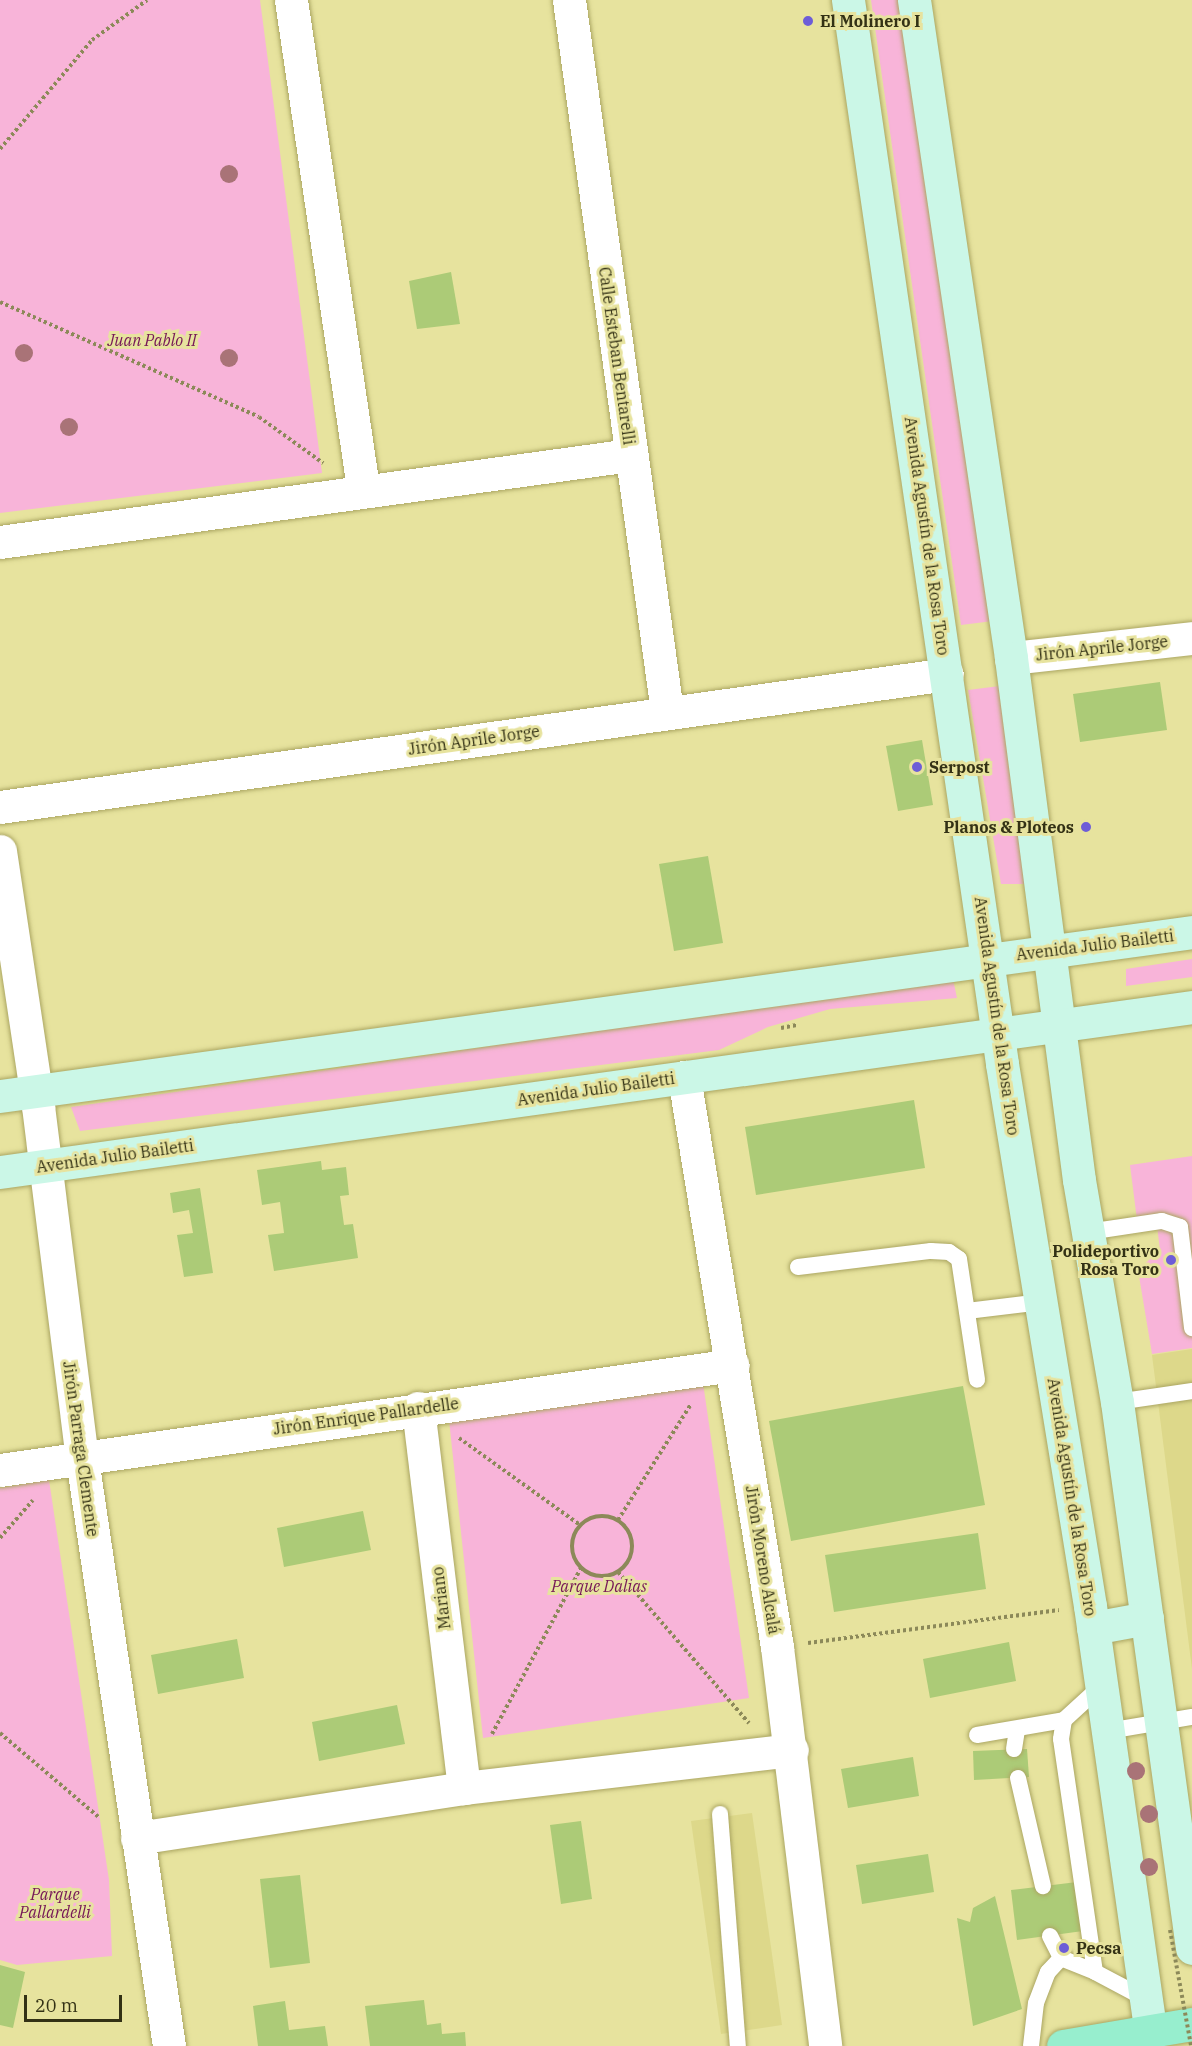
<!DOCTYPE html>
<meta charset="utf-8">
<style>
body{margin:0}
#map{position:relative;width:1192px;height:2046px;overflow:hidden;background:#e7e39e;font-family:"IBM Plex Serif",serif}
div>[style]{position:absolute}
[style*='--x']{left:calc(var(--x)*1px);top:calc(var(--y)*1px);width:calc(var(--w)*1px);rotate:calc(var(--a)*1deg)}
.built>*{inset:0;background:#ddd88a}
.green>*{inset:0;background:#f8b4d9}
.building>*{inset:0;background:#accb77}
.path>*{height:4px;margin-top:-2px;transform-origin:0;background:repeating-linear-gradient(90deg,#8c8959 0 3px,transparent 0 6px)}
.path>.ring{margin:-2px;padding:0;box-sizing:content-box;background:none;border:4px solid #8c8959;border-radius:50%}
.roads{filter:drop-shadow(0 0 2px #aba662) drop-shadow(0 0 2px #aba662)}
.lane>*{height:16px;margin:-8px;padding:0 8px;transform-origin:8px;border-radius:8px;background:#fff}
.street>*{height:33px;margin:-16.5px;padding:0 16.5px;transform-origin:16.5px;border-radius:16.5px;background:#fff}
.secondary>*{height:33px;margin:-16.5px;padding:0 16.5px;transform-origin:16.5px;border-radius:16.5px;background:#cbf7e7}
.primary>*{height:33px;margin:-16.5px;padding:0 16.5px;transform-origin:16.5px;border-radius:16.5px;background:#97eece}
.path-bridge>*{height:4px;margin-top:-2px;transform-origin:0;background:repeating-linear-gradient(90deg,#8c8959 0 3px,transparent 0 6px)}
.trees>*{width:18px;height:18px;margin:-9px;border-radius:50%;background:#a97377}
.dots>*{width:16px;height:16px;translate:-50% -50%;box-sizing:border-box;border:3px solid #e7e39e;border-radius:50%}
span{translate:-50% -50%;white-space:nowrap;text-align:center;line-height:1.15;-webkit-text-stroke:6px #e7e39e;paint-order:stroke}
.poi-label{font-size:16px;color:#333115;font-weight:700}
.left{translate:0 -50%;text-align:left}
.right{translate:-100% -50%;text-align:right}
.park-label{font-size:16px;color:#761757;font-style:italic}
.street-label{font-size:16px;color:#333115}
.scale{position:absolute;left:24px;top:1995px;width:98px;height:27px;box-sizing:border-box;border:3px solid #333115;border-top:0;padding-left:8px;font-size:18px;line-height:21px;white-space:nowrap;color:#333115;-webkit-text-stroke:4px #e7e39e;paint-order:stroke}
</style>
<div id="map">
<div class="built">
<i style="clip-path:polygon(1192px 1349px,1192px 1669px,1152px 1355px)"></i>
<i style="clip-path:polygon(752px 1813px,782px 2025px,721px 2034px,691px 1821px)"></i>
</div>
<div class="green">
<i style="clip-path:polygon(0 0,260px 0,322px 473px,0 513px)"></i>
<i style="clip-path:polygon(871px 0,901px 0,993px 621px,961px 625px)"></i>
<i style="clip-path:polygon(1000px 686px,1038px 884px,1001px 884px,968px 690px)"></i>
<i style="clip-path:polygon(1192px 959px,1192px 977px,1126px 986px,1126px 969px)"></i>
<i style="clip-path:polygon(953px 979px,957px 998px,830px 1009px,768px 1027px,719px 1050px,80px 1131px,71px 1107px)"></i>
<i style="clip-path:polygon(1192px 1156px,1192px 1348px,1152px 1354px,1138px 1270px,1160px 1250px,1157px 1226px,1138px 1228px,1130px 1165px)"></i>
<i style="clip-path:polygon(703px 1383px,749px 1698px,483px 1738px,449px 1420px)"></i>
<i style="clip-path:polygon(49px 1480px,109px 1880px,112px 1956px,17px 1965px,0 1960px,0 1488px)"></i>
</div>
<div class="building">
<i style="clip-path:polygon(451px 272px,460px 324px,417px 329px,409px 281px)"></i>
<i style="clip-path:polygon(1160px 682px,1167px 730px,1080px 742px,1073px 694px)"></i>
<i style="clip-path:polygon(922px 740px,933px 805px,898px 811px,886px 746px)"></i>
<i style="clip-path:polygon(708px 856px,723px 943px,674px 951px,659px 864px)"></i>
<i style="clip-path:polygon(914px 1100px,925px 1168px,756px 1195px,745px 1127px)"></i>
<i style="clip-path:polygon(321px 1161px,322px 1170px,346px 1167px,349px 1195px,340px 1196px,344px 1225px,353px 1224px,358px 1258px,274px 1271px,268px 1235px,284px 1233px,280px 1202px,262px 1205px,257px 1170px)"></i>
<i style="clip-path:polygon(200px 1188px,213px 1273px,184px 1277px,177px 1235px,193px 1233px,189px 1210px,173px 1213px,170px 1193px)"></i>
<i style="clip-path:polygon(963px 1386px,985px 1505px,791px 1541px,769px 1421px)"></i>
<i style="clip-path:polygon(363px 1511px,371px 1550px,284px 1567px,277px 1528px)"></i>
<i style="clip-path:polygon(978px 1533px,986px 1589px,834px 1612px,825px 1555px)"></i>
<i style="clip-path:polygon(237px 1639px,244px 1678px,158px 1694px,151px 1655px)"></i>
<i style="clip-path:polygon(1009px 1642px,1016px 1681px,930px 1698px,923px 1659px)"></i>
<i style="clip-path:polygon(397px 1705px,405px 1744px,319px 1761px,312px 1722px)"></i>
<i style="clip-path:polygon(1027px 1749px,1029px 1777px,974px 1780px,973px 1751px)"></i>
<i style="clip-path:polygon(913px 1757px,919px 1796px,848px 1808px,841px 1769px)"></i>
<i style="clip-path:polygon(581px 1821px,592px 1899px,561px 1904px,550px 1825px)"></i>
<i style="clip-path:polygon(928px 1854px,934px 1892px,862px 1904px,856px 1865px)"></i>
<i style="clip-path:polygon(300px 1875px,310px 1963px,270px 1968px,260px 1879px)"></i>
<i style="clip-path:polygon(1077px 1882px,1083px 1931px,1017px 1940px,1011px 1890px)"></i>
<i style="clip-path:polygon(995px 1896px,1022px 2009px,973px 2026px,957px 1918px,970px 1922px,973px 1908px)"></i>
<i style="clip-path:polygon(0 1965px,25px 1972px,13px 2028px,0 2025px)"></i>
<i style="clip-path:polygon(424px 2000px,427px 2025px,441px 2023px,442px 2034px,465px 2032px,466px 2046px,370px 2046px,365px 2006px)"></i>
<i style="clip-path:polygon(285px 2001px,289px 2030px,325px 2026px,328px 2046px,258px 2046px,253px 2006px)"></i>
</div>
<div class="path">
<i style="--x:0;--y:149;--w:143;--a:-49.8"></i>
<i style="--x:92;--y:40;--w:68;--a:-36"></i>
<i style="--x:0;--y:302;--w:283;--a:23.9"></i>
<i style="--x:259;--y:417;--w:79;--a:35.7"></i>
<i style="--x:781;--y:1028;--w:16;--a:-11"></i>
<i style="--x:459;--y:1438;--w:149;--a:35.7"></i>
<i class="ring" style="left:572px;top:1516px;width:56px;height:56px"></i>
<i style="--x:618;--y:1520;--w:137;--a:-57.8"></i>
<i style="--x:0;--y:1538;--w:50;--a:-49"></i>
<i style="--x:618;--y:1572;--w:200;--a:49.1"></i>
<i style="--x:808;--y:1643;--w:253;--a:-7.5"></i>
<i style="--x:0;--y:1733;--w:131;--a:40.4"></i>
<i style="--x:492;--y:1734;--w:188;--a:-61.8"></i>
</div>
<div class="roads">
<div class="lane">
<i style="--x:1088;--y:1232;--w:75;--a:-8.5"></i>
<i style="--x:1162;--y:1221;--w:19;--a:18"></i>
<i style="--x:1180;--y:1227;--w:102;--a:83.2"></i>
<i style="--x:798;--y:1267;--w:134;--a:-6.9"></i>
<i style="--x:931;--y:1251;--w:18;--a:3"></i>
<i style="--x:949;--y:1252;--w:12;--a:35"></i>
<i style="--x:959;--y:1259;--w:122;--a:81.5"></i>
<i style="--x:967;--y:1311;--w:75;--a:-6.9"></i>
<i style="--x:1117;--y:1402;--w:76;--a:-8.3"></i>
<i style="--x:1064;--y:1720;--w:19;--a:99"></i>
<i style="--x:1061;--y:1739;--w:235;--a:81.7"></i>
<i style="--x:1095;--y:1972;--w:58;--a:27.9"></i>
<i style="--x:1108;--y:1731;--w:85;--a:-9.5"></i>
<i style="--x:977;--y:1735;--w:88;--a:-9.8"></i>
<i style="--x:1064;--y:1720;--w:49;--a:-42.5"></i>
<i style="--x:1014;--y:1749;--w:20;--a:-81"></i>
<i style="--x:1018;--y:1778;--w:111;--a:77"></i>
<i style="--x:720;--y:1814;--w:233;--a:85.6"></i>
<i style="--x:1050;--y:1936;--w:25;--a:63"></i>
<i style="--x:1061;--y:1958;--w:37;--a:22"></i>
<i style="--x:1031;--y:2046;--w:43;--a:-83.4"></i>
<i style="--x:1036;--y:2003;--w:33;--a:-69"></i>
<i style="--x:1048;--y:1972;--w:19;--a:-47"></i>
</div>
<div class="street">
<i style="--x:291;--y:0;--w:497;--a:81.6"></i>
<i style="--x:569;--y:0;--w:719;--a:82.16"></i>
<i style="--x:0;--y:542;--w:636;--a:-7.86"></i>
<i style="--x:1011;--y:658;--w:182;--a:-6.3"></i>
<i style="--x:0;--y:807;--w:956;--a:-7.99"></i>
<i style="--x:0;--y:851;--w:258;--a:81.5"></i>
<i style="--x:38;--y:1106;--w:356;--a:82.9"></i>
<i style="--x:82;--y:1459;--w:593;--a:81.57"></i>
<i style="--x:684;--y:1077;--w:578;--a:80.73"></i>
<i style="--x:777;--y:1647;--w:402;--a:83.1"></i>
<i style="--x:418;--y:1408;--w:383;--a:83.1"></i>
<i style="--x:0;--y:1470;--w:740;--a:-8.15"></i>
<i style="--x:137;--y:1838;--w:331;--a:-8.7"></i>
<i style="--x:464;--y:1788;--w:330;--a:-6.6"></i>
</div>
<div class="secondary">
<i style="--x:848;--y:0;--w:1075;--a:81.76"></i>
<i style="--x:1002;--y:1064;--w:549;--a:80.78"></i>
<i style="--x:1090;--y:1606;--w:430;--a:81.9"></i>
<i style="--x:914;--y:0;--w:665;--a:81.61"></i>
<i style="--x:1011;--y:658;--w:526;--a:82.58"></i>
<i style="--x:1079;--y:1180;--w:225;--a:80.3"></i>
<i style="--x:1117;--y:1402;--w:551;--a:82.18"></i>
<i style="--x:0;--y:1096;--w:1203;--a:-7.83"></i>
<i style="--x:0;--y:1172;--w:1203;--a:-7.88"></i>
<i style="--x:1093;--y:1628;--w:55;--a:-10.5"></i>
</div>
<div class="primary">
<i style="--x:1063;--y:2046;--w:131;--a:-9.7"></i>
</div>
</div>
<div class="path-bridge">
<i style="--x:1170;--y:1930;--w:118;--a:79.7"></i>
</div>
<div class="trees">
<i style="left:229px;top:174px"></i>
<i style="left:24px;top:353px"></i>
<i style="left:229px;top:358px"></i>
<i style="left:69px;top:427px"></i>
<i style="left:1136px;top:1771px"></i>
<i style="left:1149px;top:1814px"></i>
<i style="left:1149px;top:1867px"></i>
</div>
<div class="dots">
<i style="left:808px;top:21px;background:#6d5dd7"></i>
<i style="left:917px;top:767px;background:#6d5dd7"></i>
<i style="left:1086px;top:827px;background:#6d5dd7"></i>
<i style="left:1171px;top:1260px;background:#6d5dd7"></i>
<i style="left:1064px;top:1948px;background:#6d5dd7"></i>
</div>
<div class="poi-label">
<span class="left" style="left:820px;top:21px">El Molinero I</span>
<span class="left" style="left:929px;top:767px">Serpost</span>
<span class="right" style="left:1074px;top:827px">Planos &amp; Ploteos</span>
<span class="right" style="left:1159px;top:1260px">Polideportivo<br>Rosa Toro</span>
<span class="left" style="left:1076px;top:1948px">Pecsa</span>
</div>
<div class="park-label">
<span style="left:152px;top:340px">Juan Pablo II</span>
<span style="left:599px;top:1586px">Parque Dalias</span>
<span style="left:55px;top:1903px">Parque<br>Pallardelli</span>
</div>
<div class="street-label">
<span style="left:617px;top:356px;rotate:82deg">Calle Esteban Bentarelli</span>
<span style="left:927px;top:536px;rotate:82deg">Avenida Agustín de la Rosa Toro</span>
<span style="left:1102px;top:648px;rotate:-6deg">Jirón Aprile Jorge</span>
<span style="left:474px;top:740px;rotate:-8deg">Jirón Aprile Jorge</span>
<span style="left:1095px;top:945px;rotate:-7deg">Avenida Julio Bailetti</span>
<span style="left:997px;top:1016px;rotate:82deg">Avenida Agustín de la Rosa Toro</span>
<span style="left:596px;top:1089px;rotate:-8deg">Avenida Julio Bailetti</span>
<span style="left:115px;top:1156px;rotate:-8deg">Avenida Julio Bailetti</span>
<span style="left:366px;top:1416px;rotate:-8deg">Jirón Enrique Pallardelle</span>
<span style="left:81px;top:1449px;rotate:82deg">Jirón Parraga Clemente</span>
<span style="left:1072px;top:1497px;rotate:81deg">Avenida Agustín de la Rosa Toro</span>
<span style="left:763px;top:1560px;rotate:81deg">Jirón Moreno Alcalá</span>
<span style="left:441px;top:1598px;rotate:-97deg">Mariano</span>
</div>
<div class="scale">20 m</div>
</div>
